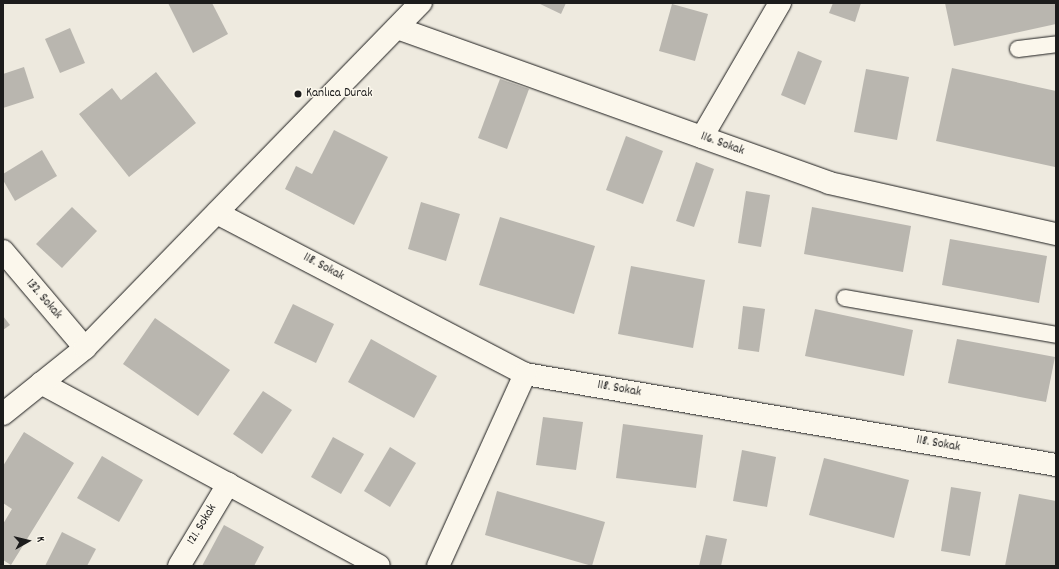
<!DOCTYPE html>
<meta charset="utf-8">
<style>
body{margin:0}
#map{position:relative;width:1059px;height:569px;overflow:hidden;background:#eeeadf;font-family:Dekko,sans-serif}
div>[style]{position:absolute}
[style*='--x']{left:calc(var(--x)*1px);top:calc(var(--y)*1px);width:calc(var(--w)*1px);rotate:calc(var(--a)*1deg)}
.building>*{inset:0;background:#b9b6af}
.roads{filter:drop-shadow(0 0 1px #1c1c1c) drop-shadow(0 0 1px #1c1c1c)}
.service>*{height:16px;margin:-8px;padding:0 8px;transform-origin:8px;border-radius:8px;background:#fbf7ec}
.minor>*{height:22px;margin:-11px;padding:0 11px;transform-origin:11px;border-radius:11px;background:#fbf7ec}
.dots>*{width:11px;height:11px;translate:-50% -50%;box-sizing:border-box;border:2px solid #fbf7ec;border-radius:50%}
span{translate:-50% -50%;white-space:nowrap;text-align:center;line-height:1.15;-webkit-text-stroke:3px #fbf7ec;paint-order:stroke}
.poi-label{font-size:13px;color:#1c1c1c}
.left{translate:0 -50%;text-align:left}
.street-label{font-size:13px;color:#1c1c1c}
.frame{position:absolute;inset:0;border:4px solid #1c1c1c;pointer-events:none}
.north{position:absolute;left:8px;top:521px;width:40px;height:40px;-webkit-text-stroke:3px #fbf7ec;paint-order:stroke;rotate:82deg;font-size:11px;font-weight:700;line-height:16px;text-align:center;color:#1c1c1c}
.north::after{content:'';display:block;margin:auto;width:14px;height:18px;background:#1c1c1c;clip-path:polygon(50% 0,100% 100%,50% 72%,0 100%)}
</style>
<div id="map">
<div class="building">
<i style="clip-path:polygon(168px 3px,212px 3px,228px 34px,193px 53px)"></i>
<i style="clip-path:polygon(538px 3px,566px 3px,561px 14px)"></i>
<i style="clip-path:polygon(833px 3px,861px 3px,855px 22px,829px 13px)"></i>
<i style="clip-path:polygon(945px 3px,1056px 3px,1056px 24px,954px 46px)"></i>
<i style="clip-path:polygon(672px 4px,708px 14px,695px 61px,659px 51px)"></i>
<i style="clip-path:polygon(70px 28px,85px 63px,60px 73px,45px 39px)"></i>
<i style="clip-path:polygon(798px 51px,822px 61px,805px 105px,781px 95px)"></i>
<i style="clip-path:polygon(24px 67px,34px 98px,3px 108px,3px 74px)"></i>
<i style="clip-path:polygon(952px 68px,1056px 91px,1055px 167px,936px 141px)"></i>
<i style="clip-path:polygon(866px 69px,909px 77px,897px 140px,854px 132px)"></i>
<i style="clip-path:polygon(156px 72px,196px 123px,129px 177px,79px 114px,112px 88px,121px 100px)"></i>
<i style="clip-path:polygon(500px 79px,529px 89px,507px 149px,478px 138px)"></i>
<i style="clip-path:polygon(334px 130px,388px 157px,354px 225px,285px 189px,296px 166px,312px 174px)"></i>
<i style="clip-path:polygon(626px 136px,663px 151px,643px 204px,606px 190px)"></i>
<i style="clip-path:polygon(42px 150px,57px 176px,15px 201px,3px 180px,3px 174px)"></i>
<i style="clip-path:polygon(696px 162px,714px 169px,694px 227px,676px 221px)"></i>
<i style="clip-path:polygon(746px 191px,770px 195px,761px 247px,738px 243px)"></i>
<i style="clip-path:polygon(421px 202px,460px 214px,446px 261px,408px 249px)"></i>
<i style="clip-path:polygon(72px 207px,97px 231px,62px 268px,36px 244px)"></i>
<i style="clip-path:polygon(812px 207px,911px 226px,903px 272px,804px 254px)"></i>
<i style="clip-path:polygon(500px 217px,595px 246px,574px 314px,479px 285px)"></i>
<i style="clip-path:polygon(950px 239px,1047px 256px,1039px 303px,942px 285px)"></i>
<i style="clip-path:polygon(631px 266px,705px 280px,693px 348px,618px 334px)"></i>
<i style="clip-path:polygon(293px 304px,334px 324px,316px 363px,274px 343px)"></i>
<i style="clip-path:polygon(743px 306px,765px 309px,759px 352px,738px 349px)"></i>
<i style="clip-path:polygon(815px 309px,913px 330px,904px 376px,805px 356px)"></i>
<i style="clip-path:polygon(3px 316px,10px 325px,3px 330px)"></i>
<i style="clip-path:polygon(155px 318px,230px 370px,198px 416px,123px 364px)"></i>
<i style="clip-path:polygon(371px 339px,437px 376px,414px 418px,348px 382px)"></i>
<i style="clip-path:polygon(957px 339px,1055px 357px,1046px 402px,948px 383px)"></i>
<i style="clip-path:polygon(263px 391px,292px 410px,262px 454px,233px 434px)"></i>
<i style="clip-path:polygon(543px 417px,583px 422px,576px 470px,536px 465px)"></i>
<i style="clip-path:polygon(623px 424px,703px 435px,696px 488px,616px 478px)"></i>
<i style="clip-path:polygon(24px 432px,74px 463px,11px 565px,3px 560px,3px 524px,12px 509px,3px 503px,3px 466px)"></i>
<i style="clip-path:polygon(333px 437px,364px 454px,341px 494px,311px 477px)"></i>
<i style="clip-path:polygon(390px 447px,416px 463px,390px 507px,364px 491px)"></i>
<i style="clip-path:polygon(742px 450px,776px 457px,767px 507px,733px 501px)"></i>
<i style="clip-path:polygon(102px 456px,143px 480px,119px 522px,77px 498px)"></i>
<i style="clip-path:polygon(824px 458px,909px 480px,894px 538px,809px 515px)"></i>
<i style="clip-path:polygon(951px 487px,981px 492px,970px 556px,941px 551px)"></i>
<i style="clip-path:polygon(497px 491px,605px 522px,592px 566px,485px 535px)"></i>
<i style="clip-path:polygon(1019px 494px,1056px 501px,1056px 566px,1005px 566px)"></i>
<i style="clip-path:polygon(224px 525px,264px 547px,254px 566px,202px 566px)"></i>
<i style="clip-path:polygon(62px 532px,96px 549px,87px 566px,45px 566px)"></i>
<i style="clip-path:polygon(706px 535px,727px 539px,721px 566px,699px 566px)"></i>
</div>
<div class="roads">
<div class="service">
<i style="--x:1018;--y:49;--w:38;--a:-7"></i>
<i style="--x:845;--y:298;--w:214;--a:9.9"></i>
</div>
<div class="minor">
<i style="--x:397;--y:28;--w:459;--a:19.7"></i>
<i style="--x:829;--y:183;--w:233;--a:12.7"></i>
<i style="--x:702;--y:137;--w:155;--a:-59.8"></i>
<i style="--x:217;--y:213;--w:348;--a:27.6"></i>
<i style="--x:525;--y:374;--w:539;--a:9.72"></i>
<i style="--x:3;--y:251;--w:127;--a:49.8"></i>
<i style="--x:41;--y:383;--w:384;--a:28.4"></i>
<i style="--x:3;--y:414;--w:105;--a:-38.8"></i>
<i style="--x:85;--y:348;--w:482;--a:-45.8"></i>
<i style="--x:179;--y:566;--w:96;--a:-59.1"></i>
<i style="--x:438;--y:566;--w:211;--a:-65.6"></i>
</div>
</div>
<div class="dots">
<i style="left:298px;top:94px;background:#1c1c1c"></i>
</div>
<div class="poi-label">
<span class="left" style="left:306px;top:94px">Kanlıca Durak</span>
</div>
<div class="street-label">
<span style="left:722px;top:145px;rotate:20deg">116. Sokak</span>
<span style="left:323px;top:268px;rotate:28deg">118. Sokak</span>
<span style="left:43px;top:300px;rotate:49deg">132. Sokak</span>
<span style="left:619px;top:390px;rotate:10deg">118. Sokak</span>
<span style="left:938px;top:445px;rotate:10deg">118. Sokak</span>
<span style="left:203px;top:525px;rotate:-59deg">121. Sokak</span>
</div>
<div class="frame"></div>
<div class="north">K</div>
</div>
